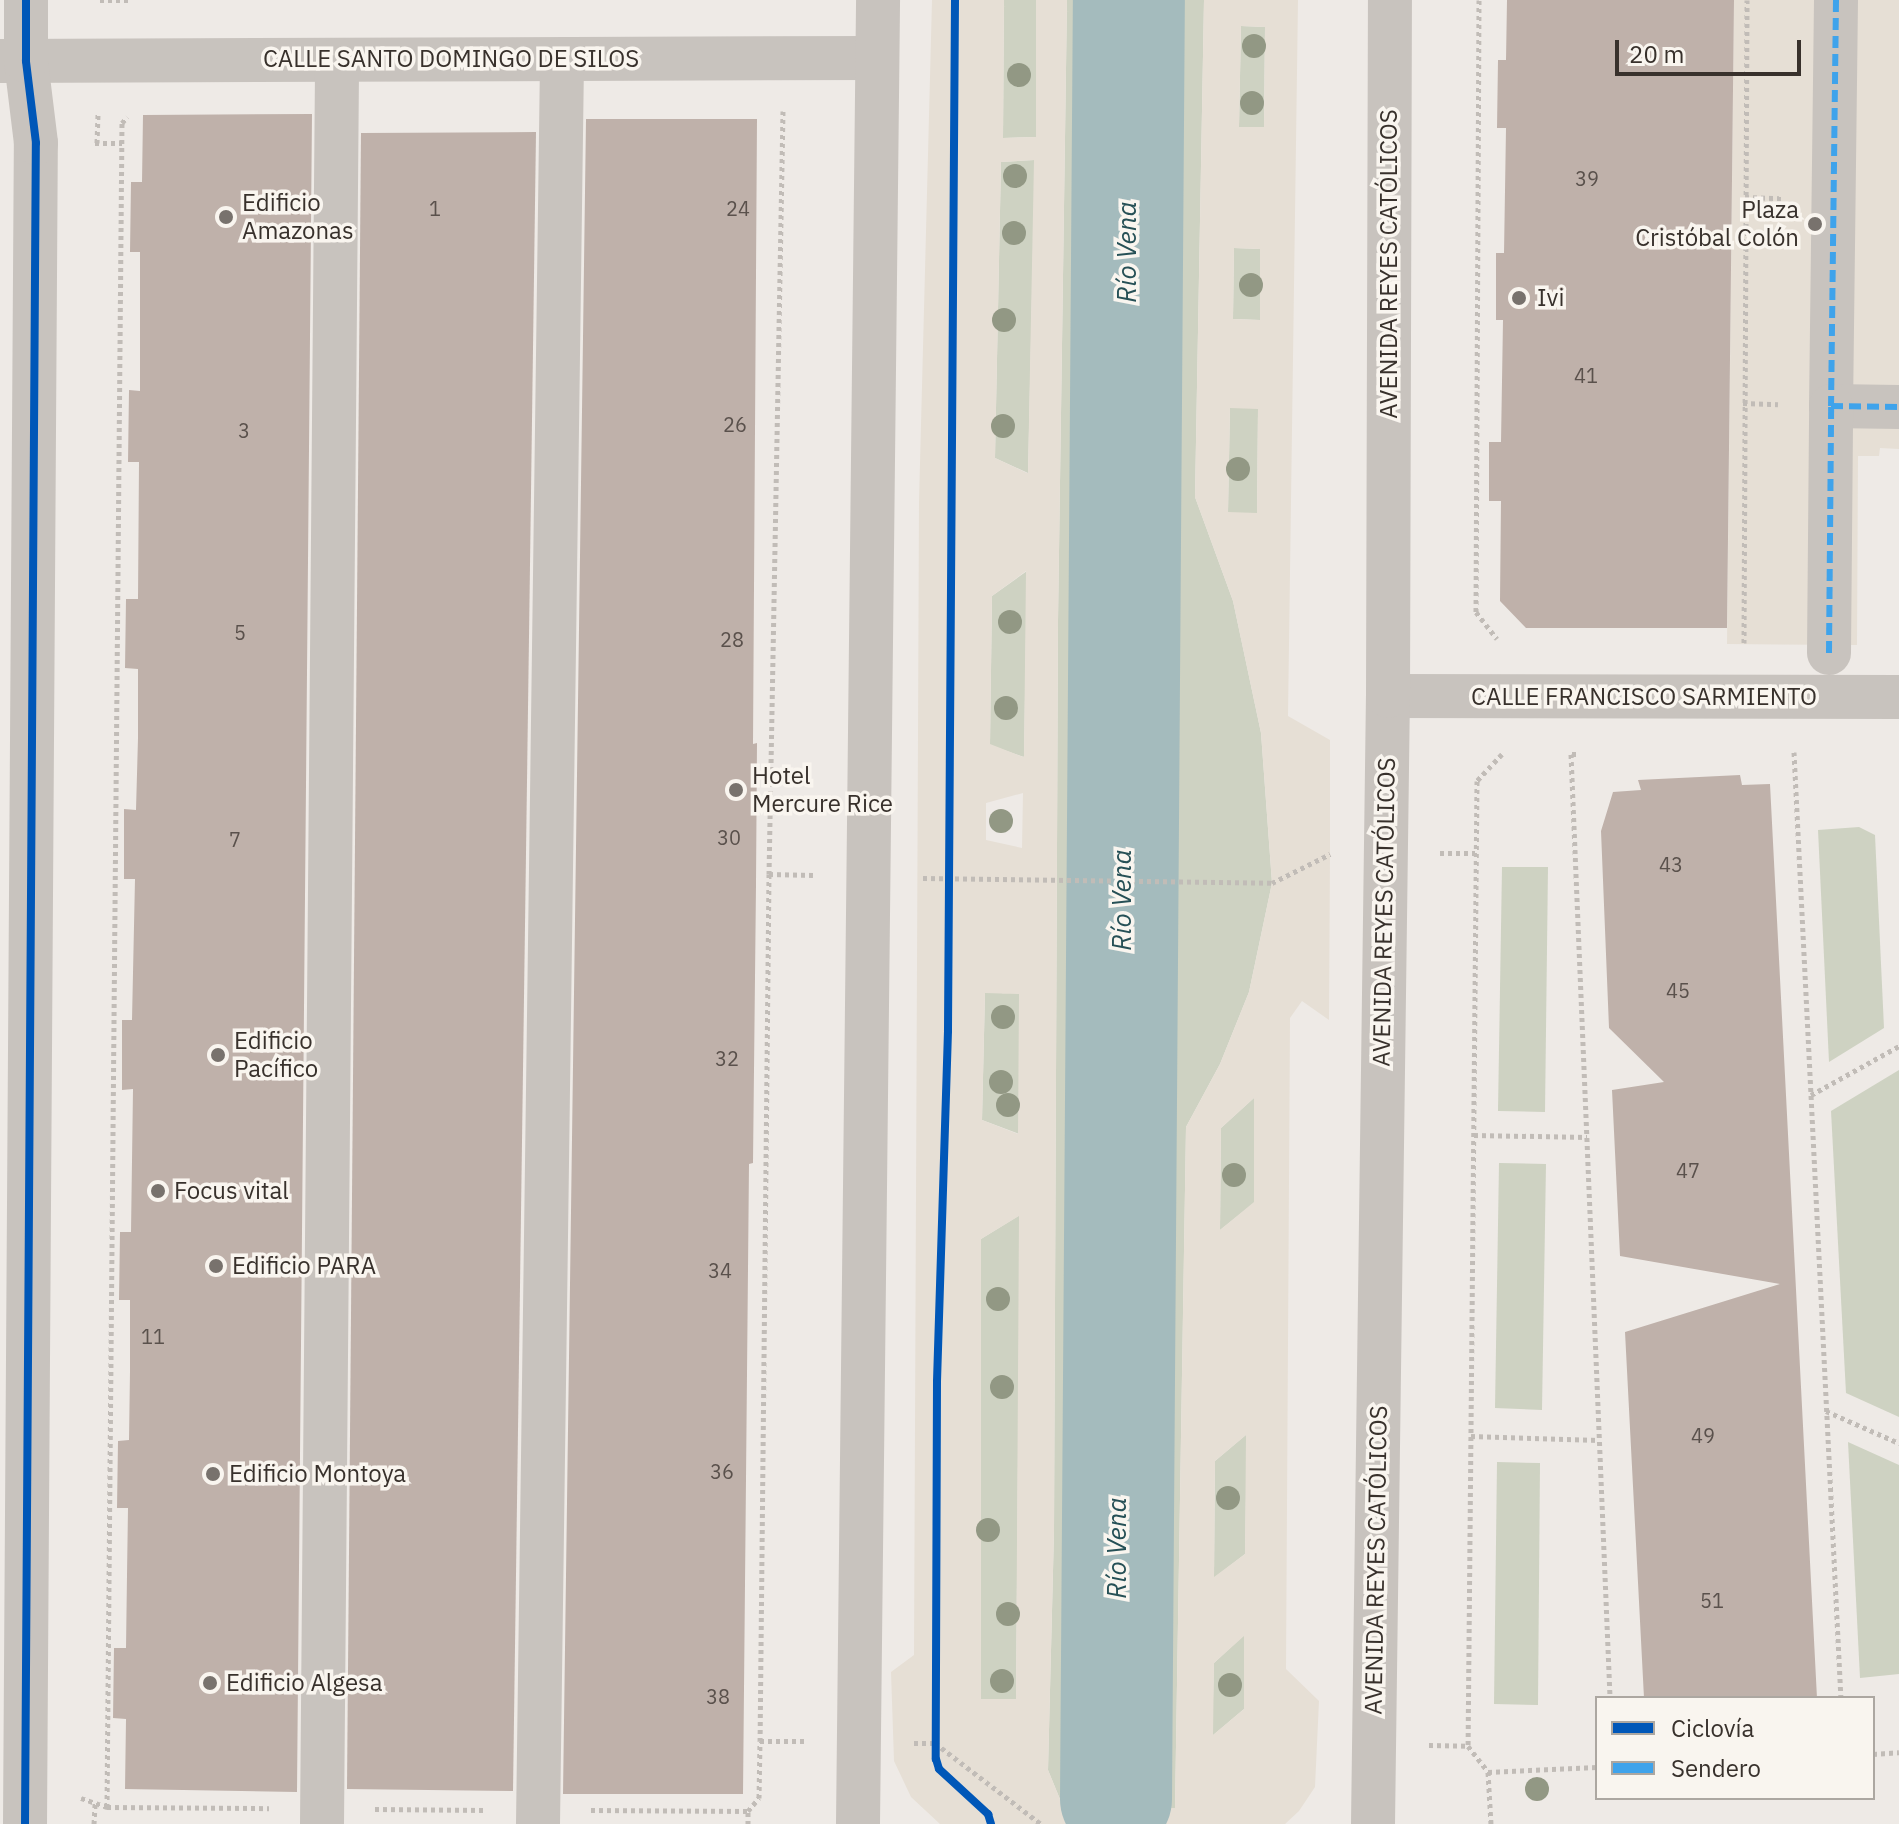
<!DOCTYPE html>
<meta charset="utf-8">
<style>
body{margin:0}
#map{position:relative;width:1899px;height:1824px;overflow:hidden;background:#eeeae6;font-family:"IBM Plex Sans",sans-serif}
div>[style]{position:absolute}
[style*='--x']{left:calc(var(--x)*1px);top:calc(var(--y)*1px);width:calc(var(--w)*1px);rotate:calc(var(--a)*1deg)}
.green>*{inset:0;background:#ced2c2}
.plaza>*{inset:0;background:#e6dfd5}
.river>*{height:112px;margin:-56px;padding:0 56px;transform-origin:56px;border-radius:56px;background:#a4bbbd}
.building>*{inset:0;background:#bfb1aa}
.path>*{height:5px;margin-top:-2.5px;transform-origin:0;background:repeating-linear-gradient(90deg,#c1bcb7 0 4px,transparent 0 8px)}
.minor>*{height:44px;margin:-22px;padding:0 22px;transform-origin:22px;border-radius:22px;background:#c8c3be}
.quiet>*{height:6px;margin-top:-3px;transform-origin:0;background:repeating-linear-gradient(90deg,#3fa3eb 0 12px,transparent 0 18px)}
.cycleway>*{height:8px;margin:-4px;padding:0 4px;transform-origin:4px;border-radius:4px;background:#0057b8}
.trees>*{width:24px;height:24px;margin:-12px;border-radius:50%;background:#929884}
.dots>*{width:22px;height:22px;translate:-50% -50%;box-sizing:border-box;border:4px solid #f9f5ef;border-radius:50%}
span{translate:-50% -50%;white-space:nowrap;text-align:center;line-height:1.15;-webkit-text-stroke:7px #f9f5ef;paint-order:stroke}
.number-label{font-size:20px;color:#5a514c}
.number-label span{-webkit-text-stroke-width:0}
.street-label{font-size:24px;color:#38312c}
.poi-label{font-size:24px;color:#38312c}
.left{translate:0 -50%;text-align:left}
.right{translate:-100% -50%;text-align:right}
.water-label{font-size:26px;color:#265056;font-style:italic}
.legend{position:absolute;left:1595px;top:1696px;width:280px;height:104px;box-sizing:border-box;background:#f9f5ef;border:2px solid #aca7a1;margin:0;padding:10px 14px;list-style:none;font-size:24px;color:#38312c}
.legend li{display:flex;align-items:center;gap:16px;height:40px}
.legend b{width:40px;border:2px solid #aca7a1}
.scale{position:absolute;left:1615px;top:40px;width:186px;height:36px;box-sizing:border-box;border:4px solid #38312c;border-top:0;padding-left:10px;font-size:24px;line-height:28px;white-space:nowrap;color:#38312c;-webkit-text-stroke:6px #f9f5ef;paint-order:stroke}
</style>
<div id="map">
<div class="green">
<i style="clip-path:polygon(1004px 0,1036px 0,1036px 137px,1003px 138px)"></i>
<i style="clip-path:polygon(1067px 0,1204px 0,1195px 497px,1233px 601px,1261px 733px,1272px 883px,1249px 992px,1220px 1064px,1186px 1127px,1175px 1809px,1064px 1809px,1048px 1770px,1054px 1531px,1058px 621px)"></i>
<i style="clip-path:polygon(1241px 26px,1265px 27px,1264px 127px,1239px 127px)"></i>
<i style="clip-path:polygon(1035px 160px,1028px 473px,995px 458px,1001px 162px)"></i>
<i style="clip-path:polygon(1234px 248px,1260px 249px,1260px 320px,1233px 319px)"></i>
<i style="clip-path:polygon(1230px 407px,1258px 408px,1257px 514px,1228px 513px)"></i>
<i style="clip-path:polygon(1027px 571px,1024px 757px,990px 745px,992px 596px)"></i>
<i style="clip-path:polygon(1859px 827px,1875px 835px,1884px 1028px,1829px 1062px,1818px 830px)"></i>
<i style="clip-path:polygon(1502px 867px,1548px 867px,1545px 1112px,1498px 1111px)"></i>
<i style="clip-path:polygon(985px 993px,1019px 993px,1019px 1134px,982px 1120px)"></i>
<i style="clip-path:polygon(1899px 1070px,1899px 1417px,1846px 1393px,1831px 1111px)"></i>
<i style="clip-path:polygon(1255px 1097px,1254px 1203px,1220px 1230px,1221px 1128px)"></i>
<i style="clip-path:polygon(1499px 1163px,1546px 1164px,1542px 1410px,1495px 1408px)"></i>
<i style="clip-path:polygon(1020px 1215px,1016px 1699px,980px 1699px,981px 1239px)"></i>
<i style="clip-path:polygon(1247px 1434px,1245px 1554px,1214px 1578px,1215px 1461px)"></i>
<i style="clip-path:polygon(1848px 1442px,1899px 1465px,1899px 1674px,1860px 1678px)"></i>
<i style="clip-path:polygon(1497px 1462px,1540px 1463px,1538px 1705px,1494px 1704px)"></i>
<i style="clip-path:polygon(1244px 1635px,1244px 1709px,1212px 1736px,1214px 1663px)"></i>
</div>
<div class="plaza">
<i style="clip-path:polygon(evenodd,932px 0,1004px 0,1003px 138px,1036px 137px,1036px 0,1067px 0,1058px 621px,1054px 1531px,1048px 1770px,1064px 1809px,1175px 1808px,1186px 1127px,1220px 1064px,1249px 992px,1272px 883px,1261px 733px,1233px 601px,1195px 497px,1204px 0,1298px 0,1288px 716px,1330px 740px,1330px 854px,1329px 1020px,1302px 1001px,1290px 1018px,1286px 1669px,1319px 1701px,1315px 1787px,1299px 1811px,1285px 1824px,940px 1824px,911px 1797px,894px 1761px,891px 1672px,914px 1655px,919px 502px,932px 0,1241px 26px,1265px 27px,1264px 127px,1239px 127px,1241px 26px,932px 0,1034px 160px,1028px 473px,1027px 473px,995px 458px,1001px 162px,1034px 160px,932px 0,1234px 248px,1260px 249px,1260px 320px,1233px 319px,1234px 248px,932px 0,1230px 408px,1258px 409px,1257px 513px,1228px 512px,1230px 408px,932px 0,1026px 571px,1024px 756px,1023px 757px,990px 744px,992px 596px,1026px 571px,932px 0,1023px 793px,1022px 848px,986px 840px,986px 803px,1023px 793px,932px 0,985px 993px,1019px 994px,1018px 1134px,982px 1120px,985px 993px,932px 0,1254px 1098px,1254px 1202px,1220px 1230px,1221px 1128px,1254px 1098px,932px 0,1019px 1216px,1016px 1699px,981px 1699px,981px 1239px,1019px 1216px,932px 0,1246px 1435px,1245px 1554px,1214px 1577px,1215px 1461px,1246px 1435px,932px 0,1244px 1636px,1244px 1709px,1213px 1735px,1214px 1663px,1244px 1636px)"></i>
<i style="clip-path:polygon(1734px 0,1899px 0,1899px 449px,1880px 448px,1879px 456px,1858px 456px,1857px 645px,1727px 644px)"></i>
</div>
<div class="river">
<i style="--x:1116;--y:1799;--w:1799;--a:-89.59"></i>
</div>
<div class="building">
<i style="clip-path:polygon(1507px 0,1734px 0,1727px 628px,1526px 628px,1500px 601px,1501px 501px,1489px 501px,1489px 442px,1501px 442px,1503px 320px,1496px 320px,1496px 253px,1504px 253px,1506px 128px,1497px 128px,1498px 60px,1506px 60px)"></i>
<i style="clip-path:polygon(312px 114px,297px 1792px,125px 1789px,126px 1719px,113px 1718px,114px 1648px,126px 1648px,127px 1575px,128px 1508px,117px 1508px,118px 1441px,129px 1440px,130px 1371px,130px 1300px,119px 1300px,120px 1232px,131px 1232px,133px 1089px,122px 1090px,122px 1020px,132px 1020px,135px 879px,124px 879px,124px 809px,136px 810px,138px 738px,138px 669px,125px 668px,126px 599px,138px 599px,139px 462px,128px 462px,129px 390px,140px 391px,140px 252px,130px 252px,131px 182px,142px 182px,143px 115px)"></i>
<i style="clip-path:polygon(586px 119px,757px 119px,753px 744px,757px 743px,756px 885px,753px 1163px,749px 1164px,743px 1794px,563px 1794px)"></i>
<i style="clip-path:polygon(536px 132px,513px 1791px,347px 1789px,361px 133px)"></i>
<i style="clip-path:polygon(1740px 775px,1742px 785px,1770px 784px,1817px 1698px,1644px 1698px,1625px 1332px,1780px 1284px,1620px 1256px,1612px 1090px,1664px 1082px,1609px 1028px,1601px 831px,1613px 792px,1641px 790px,1638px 780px)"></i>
</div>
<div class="path">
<i style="--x:100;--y:0;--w:28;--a:0"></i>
<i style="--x:1479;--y:0;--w:612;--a:90.28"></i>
<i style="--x:1476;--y:612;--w:34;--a:52"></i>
<i style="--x:783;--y:111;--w:763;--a:91.05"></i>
<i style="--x:769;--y:874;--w:867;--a:90.59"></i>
<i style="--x:760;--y:1741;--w:44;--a:0"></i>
<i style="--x:95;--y:143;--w:27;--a:0"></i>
<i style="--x:97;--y:143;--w:30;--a:-88"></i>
<i style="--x:1745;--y:197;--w:36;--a:2"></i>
<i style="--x:1743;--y:403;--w:35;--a:2"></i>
<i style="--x:1744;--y:643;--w:643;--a:-89.73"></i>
<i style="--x:1794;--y:752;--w:947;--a:87.16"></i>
<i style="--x:1502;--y:754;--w:37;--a:133"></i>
<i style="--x:1477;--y:781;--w:965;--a:90.53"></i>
<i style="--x:1468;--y:1746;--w:33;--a:52"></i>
<i style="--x:1488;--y:1772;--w:109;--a:-2.6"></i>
<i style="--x:1576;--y:754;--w:5;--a:180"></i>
<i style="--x:1571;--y:754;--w:945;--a:87.63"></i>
<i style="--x:1440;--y:853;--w:35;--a:0"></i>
<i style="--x:769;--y:874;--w:44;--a:1.3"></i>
<i style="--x:923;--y:878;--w:349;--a:0.8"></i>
<i style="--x:1272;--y:883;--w:65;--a:-26.6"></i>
<i style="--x:1811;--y:1095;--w:101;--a:-29.1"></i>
<i style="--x:1474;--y:1135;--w:113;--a:1"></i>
<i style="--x:1826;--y:1411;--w:80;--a:23.7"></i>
<i style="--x:1471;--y:1436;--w:128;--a:1.8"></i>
<i style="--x:914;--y:1743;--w:21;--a:0"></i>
<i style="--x:935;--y:1743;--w:133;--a:37.4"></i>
<i style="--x:1429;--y:1745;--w:39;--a:1"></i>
<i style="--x:1873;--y:1754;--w:26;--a:-4"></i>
<i style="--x:1488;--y:1772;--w:52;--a:86.7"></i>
<i style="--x:81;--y:1798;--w:28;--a:19"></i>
<i style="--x:107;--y:1807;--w:162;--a:0.4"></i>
<i style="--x:107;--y:1807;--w:1684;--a:-89.49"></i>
<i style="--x:122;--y:123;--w:8;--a:-50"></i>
<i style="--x:375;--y:1809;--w:110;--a:0.5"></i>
<i style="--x:591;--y:1810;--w:157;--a:0.4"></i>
<i style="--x:748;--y:1811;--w:17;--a:-50"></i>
<i style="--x:759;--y:1798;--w:57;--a:-89"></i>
<i style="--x:94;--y:1824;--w:22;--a:-87"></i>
<i style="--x:748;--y:1824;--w:13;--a:-90"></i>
</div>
<div class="minor">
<i style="--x:1836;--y:0;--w:406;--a:90.7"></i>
<i style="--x:1831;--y:406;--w:68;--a:0.8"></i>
<i style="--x:0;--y:61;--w:877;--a:-0.2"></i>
<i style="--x:1829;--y:653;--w:247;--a:-89.5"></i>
<i style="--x:1388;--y:696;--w:511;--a:0.11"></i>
<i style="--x:25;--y:1824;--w:1681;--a:-89.63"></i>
<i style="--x:36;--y:143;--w:83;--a:-97"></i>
<i style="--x:26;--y:61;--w:61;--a:-90"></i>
<i style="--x:322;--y:1824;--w:1764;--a:-89.51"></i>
<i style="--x:538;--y:1824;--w:1765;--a:-89.22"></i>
<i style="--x:858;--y:1824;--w:1824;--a:-89.37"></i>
<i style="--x:1373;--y:1824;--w:1128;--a:-89.24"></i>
<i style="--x:1388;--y:696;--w:696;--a:-89.84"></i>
</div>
<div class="quiet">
<i style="--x:1836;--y:0;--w:406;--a:90.7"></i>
<i style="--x:1831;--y:406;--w:68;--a:0.8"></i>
<i style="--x:1829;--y:653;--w:247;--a:-89.5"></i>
</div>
<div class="cycleway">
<i style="--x:955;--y:0;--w:1031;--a:90.39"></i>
<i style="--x:948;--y:1031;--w:351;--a:91.8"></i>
<i style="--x:937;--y:1382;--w:377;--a:90.2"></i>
<i style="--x:936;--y:1759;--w:10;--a:73"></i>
<i style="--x:939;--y:1769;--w:67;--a:42.6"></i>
<i style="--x:988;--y:1814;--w:10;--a:73"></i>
<i style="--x:25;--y:1824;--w:1681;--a:-89.63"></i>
<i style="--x:36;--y:143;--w:83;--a:-97"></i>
<i style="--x:26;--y:61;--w:61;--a:-90"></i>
</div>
<div class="trees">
<i style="left:1254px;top:46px"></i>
<i style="left:1019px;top:75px"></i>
<i style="left:1252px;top:103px"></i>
<i style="left:1015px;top:176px"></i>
<i style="left:1014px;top:233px"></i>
<i style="left:1251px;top:285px"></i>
<i style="left:1004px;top:320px"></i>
<i style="left:1003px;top:426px"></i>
<i style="left:1238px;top:469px"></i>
<i style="left:1010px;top:622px"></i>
<i style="left:1006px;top:708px"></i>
<i style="left:1001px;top:821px"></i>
<i style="left:1003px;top:1017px"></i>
<i style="left:1001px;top:1082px"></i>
<i style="left:1008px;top:1105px"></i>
<i style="left:1234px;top:1175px"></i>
<i style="left:998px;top:1299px"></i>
<i style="left:1002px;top:1387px"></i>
<i style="left:1228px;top:1498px"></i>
<i style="left:988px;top:1530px"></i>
<i style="left:1008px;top:1614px"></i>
<i style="left:1002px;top:1681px"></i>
<i style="left:1230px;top:1685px"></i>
<i style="left:1537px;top:1789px"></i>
</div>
<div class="dots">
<i style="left:226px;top:217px;background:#78726d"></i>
<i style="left:1815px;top:224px;background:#78726d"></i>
<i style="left:1519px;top:298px;background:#78726d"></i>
<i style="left:736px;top:790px;background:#78726d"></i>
<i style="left:218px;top:1055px;background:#78726d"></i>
<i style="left:158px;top:1191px;background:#78726d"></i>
<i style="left:216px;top:1266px;background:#78726d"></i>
<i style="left:213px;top:1474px;background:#78726d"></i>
<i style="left:210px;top:1683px;background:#78726d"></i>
</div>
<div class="number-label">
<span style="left:1587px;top:178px">39</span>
<span style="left:435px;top:208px">1</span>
<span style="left:738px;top:208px">24</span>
<span style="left:1586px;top:375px">41</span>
<span style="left:735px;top:424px">26</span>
<span style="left:244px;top:430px">3</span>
<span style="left:240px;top:632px">5</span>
<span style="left:732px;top:639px">28</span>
<span style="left:729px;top:837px">30</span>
<span style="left:235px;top:839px">7</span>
<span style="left:1671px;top:864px">43</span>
<span style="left:1678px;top:990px">45</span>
<span style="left:727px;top:1058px">32</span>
<span style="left:1688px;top:1170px">47</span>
<span style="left:720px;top:1270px">34</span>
<span style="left:153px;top:1336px">11</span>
<span style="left:1703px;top:1435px">49</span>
<span style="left:722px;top:1471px">36</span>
<span style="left:1712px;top:1600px">51</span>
<span style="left:718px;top:1696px">38</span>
</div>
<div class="street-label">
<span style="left:451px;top:59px">CALLE SANTO DOMINGO DE SILOS</span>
<span style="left:1389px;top:264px;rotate:-90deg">AVENIDA REYES CATÓLICOS</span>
<span style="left:1644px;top:697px">CALLE FRANCISCO SARMIENTO</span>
<span style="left:1384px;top:912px;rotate:-89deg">AVENIDA REYES CATÓLICOS</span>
<span style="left:1376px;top:1560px;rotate:-89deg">AVENIDA REYES CATÓLICOS</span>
</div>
<div class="poi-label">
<span class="left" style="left:242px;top:217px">Edificio<br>Amazonas</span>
<span class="right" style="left:1799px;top:224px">Plaza<br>Cristóbal Colón</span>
<span class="left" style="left:1537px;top:298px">Ivi</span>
<span class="left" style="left:752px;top:790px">Hotel<br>Mercure Rice</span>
<span class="left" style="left:234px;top:1055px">Edificio<br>Pacífico</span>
<span class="left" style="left:174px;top:1191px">Focus vital</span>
<span class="left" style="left:232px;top:1266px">Edificio PARA</span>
<span class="left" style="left:229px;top:1474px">Edificio Montoya</span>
<span class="left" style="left:226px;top:1683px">Edificio Algesa</span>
</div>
<div class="water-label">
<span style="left:1127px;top:252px;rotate:-90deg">Río Vena</span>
<span style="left:1122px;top:900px;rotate:-90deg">Río Vena</span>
<span style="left:1117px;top:1548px;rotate:-90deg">Río Vena</span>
</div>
<ul class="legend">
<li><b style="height:10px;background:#0057b8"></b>Ciclovía</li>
<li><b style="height:10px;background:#3fa3eb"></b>Sendero</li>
</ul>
<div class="scale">20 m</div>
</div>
